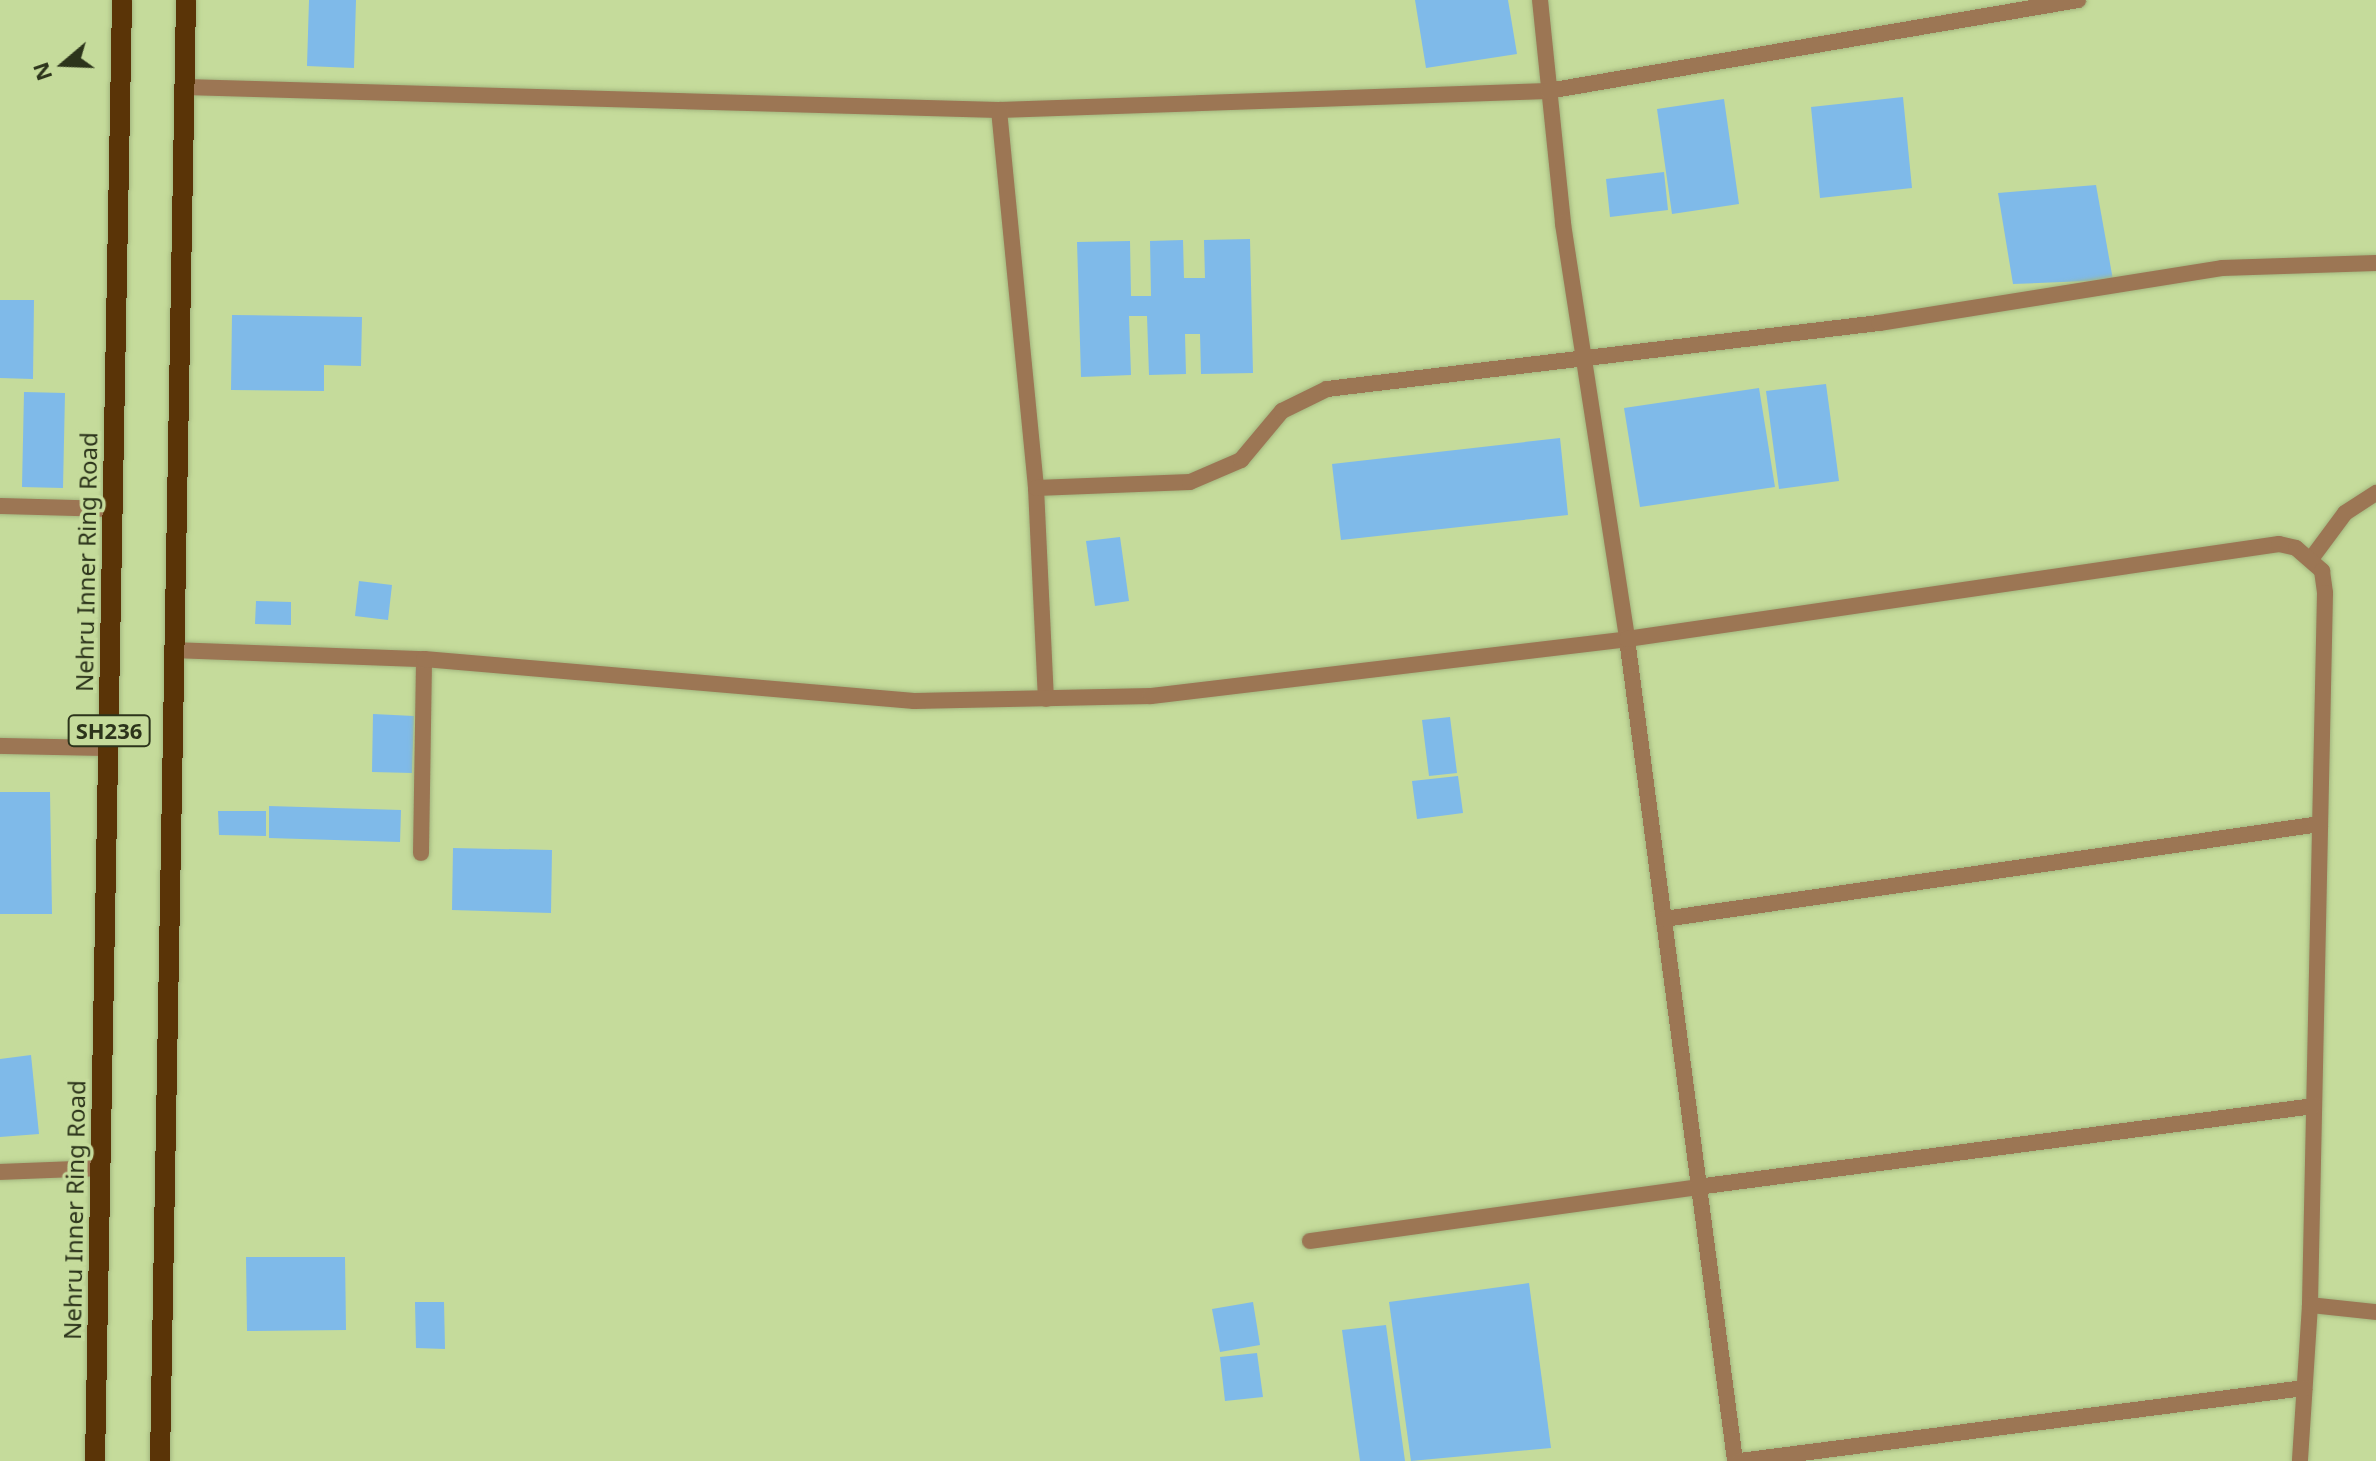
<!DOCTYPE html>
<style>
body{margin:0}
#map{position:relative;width:2376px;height:1461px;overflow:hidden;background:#c5db9b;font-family:"Noto Sans",sans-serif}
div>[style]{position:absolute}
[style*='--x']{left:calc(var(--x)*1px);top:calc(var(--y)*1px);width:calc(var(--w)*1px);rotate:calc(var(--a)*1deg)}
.building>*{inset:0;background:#7fbae9}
.roads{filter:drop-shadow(0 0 2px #a3b67f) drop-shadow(0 0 2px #a3b67f)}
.lane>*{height:16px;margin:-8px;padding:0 8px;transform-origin:8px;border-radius:8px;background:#9c7654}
.street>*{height:16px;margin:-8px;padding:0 8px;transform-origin:8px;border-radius:8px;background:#9c7654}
.primary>*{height:20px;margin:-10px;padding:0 10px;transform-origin:10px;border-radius:10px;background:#5a3407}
span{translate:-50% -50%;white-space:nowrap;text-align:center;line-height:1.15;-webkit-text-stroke:7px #c5db9b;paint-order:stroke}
.shield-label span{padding:2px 6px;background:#c5db9b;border:2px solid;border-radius:6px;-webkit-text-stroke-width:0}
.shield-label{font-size:22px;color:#2c341b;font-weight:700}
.street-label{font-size:24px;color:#2c341b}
.north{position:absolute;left:24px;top:24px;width:80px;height:80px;-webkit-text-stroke:6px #c5db9b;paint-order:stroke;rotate:251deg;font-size:22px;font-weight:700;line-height:32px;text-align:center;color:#2c341b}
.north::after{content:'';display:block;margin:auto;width:28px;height:36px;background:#2c341b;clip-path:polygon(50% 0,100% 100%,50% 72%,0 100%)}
</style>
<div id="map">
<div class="building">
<i style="clip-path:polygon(309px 0,356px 0,354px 68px,307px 66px)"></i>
<i style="clip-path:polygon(1415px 0,1508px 0,1517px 54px,1426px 68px)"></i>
<i style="clip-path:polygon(1903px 97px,1912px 188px,1820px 198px,1811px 107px)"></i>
<i style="clip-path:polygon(1724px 99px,1739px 204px,1672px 214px,1657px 109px)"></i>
<i style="clip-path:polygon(1664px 172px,1668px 210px,1610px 217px,1606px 179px)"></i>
<i style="clip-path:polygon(2096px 185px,2113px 280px,2013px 284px,1998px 193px)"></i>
<i style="clip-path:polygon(1250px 239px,1253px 373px,1201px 374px,1200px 334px,1185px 334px,1186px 374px,1149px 375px,1147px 316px,1129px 316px,1131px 375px,1081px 377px,1077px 242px,1130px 241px,1131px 296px,1151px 296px,1150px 241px,1183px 240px,1184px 278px,1205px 278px,1204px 240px)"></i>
<i style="clip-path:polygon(0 300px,34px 300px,33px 379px,0 378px)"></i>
<i style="clip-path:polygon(232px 315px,362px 317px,361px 366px,324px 365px,324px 391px,231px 390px)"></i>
<i style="clip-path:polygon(1826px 384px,1839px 481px,1779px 489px,1766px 391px)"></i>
<i style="clip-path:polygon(1759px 388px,1775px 487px,1640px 507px,1624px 408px)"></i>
<i style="clip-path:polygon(24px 392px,65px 393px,63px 488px,22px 487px)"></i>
<i style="clip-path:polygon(1560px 438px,1568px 515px,1341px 540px,1332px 464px)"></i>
<i style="clip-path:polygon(1120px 537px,1129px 601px,1095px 606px,1086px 541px)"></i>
<i style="clip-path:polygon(359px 581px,392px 585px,388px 620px,355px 616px)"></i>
<i style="clip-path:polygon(256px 601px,291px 602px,291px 625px,255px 624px)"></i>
<i style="clip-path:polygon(373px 714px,414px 716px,412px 773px,372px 772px)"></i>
<i style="clip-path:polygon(1450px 717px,1457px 773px,1429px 776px,1422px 720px)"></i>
<i style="clip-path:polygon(1458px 776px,1463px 813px,1417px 819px,1412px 781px)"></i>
<i style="clip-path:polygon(0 792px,50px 792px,52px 914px,0 914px)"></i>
<i style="clip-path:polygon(269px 806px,401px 810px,400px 842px,269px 838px)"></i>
<i style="clip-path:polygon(218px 811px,266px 811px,266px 836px,219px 835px)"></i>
<i style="clip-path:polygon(453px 848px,552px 850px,551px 913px,452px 910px)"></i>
<i style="clip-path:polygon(31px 1055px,39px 1134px,0 1137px,0 1059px)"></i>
<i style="clip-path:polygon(246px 1257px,345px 1257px,346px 1330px,247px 1331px)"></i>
<i style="clip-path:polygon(1529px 1283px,1551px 1448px,1411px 1461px,1389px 1302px)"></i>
<i style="clip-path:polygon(415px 1302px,444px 1302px,445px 1349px,416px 1348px)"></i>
<i style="clip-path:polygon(1253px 1302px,1260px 1345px,1220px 1352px,1212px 1309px)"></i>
<i style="clip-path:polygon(1386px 1325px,1405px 1461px,1360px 1461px,1342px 1330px)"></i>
<i style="clip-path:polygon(1257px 1353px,1263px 1397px,1225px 1401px,1220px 1357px)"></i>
</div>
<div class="roads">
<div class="lane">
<i style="--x:2311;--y:559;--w:57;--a:-53.5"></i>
<i style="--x:2345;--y:513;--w:37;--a:-33"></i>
<i style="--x:421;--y:853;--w:194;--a:-89.1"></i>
<i style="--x:1310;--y:1241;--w:391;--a:-7.9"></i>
</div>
<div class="street">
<i style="--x:1540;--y:0;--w:225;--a:84.1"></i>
<i style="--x:1563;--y:224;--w:420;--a:81.2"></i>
<i style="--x:1627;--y:639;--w:829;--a:82.51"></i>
<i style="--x:184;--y:87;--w:815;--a:1.62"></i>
<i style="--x:999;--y:110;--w:549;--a:-1.98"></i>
<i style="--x:1548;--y:91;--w:538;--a:-9.74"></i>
<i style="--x:999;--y:110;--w:380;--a:84.4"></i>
<i style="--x:1036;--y:488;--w:211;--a:87.3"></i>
<i style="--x:1036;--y:488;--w:154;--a:-2.2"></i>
<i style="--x:1190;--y:482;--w:56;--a:-23.3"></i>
<i style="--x:1241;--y:460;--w:64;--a:-50.1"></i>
<i style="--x:1282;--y:411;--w:50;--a:-26.1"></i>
<i style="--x:1327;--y:389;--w:556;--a:-6.82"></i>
<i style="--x:1879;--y:323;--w:347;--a:-9.1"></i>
<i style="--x:2222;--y:268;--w:154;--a:-1.9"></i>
<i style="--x:0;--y:506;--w:113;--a:1.5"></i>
<i style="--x:173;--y:650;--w:251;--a:2.1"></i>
<i style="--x:424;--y:659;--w:492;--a:4.9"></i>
<i style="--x:914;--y:701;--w:237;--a:-1.2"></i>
<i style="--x:1151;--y:696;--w:479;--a:-6.8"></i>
<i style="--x:1627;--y:639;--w:659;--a:-8.29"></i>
<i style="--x:2279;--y:544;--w:17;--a:13"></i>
<i style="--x:2296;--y:548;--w:35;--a:41"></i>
<i style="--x:2322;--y:571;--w:22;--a:82"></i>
<i style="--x:2325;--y:593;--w:712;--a:91.21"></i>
<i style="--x:2310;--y:1305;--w:156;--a:93.7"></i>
<i style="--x:0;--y:746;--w:108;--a:1.1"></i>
<i style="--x:1664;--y:919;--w:663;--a:-8.24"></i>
<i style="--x:0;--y:1172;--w:100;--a:-2.3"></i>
<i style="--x:1697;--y:1187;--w:622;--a:-7.48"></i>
<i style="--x:2310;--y:1305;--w:66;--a:6.1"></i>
<i style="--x:1740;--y:1461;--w:569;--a:-7.37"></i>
</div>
<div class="primary">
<i style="--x:95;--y:1461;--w:1461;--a:-88.94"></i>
<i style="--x:160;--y:1461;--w:1461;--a:-88.98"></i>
</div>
</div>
<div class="shield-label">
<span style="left:109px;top:731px">SH236</span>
</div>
<div class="street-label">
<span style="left:86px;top:562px;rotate:-89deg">Nehru Inner Ring Road</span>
<span style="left:74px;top:1210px;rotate:-89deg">Nehru Inner Ring Road</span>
</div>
<div class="north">N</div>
</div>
